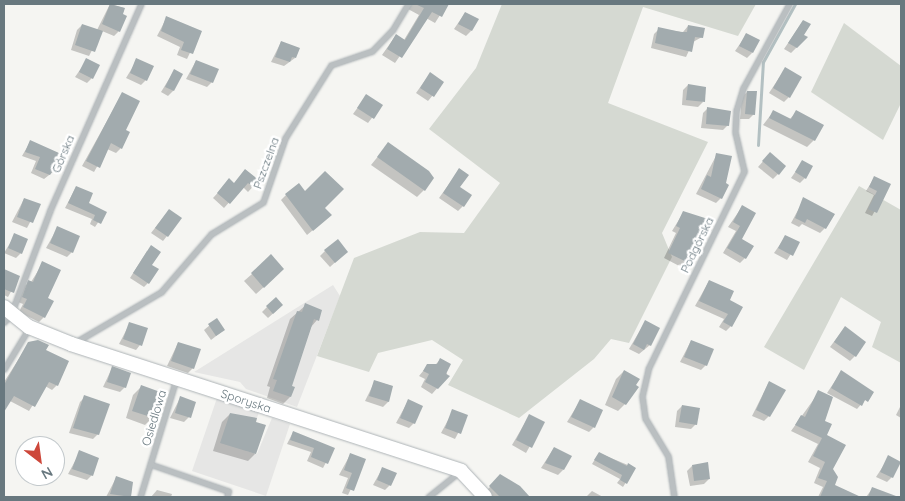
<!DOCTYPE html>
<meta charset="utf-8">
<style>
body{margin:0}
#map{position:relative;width:905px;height:501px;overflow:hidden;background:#f5f5f2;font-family:Quicksand,sans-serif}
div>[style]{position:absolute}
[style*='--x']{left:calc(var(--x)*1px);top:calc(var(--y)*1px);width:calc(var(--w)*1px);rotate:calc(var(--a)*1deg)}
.built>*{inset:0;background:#e6e6e5}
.green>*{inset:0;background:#d5d9d2}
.shadow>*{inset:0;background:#0003}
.stream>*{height:3px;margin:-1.5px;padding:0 1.5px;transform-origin:1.5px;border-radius:1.5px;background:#b3c0c2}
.building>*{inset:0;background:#a2abae}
.roads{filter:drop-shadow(0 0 1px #adb3b6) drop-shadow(0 0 1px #adb3b6)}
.street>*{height:5px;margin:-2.5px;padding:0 2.5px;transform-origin:2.5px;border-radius:2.5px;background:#babfc1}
.secondary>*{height:14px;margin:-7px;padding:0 7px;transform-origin:7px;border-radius:7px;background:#fff}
span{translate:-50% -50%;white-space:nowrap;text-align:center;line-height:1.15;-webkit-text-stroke:5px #fff;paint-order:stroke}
.street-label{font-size:12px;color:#68787f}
.frame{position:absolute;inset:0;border:5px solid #68787f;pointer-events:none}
.north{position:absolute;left:15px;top:436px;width:50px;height:50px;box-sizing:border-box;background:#fff;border:1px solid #c3c9cc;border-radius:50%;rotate:150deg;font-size:14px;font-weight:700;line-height:20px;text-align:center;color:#68787f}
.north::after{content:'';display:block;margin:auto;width:18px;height:22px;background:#cd473a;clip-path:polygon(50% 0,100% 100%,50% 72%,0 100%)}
</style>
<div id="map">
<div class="built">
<i style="clip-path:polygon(333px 285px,340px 296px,297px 407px,246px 389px,240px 382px,194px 372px)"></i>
<i style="clip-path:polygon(217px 398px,259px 412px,246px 451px,257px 454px,272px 418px,290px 424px,266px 496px,192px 471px)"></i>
</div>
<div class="green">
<i style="clip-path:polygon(502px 4px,756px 4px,738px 36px,643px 7px,608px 103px,708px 142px,662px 233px,672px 257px,629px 343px,611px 339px,594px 359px,519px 418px,448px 385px,463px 360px,432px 340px,378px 353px,369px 372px,317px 356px,354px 258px,420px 232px,464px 233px,500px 183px,429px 129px,476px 68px)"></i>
<i style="clip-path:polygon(844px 23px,901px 66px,901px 103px,883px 140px,811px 92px)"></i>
<i style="clip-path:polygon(859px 186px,901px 210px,901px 363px,872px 347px,881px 322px,841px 297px,804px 370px,764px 347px)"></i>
</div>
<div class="shadow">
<i style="clip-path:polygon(110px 4px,124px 8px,119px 31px,114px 36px,102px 31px,89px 56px,71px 50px,77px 30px,82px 25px,97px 30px)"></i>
<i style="clip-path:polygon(411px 4px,447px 4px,435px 23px,426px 18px,395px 63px,382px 55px,396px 35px,404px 40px,419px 15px,408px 9px)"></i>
<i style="clip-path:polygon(465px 13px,471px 31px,466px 36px,454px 29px)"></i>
<i style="clip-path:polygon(167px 17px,200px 32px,187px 59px,177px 55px,180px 47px,157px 36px)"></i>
<i style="clip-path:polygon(803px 21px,802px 36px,806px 38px,791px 53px,784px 49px)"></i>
<i style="clip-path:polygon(688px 26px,702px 37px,693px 42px,686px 57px,651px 48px,654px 34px,659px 29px,683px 32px)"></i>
<i style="clip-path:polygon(747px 34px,752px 53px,747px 58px,735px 51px)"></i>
<i style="clip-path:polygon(281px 42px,295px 58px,284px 66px,271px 62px)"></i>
<i style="clip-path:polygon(87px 60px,92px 78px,87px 83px,75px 77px)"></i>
<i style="clip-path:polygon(137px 60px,146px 80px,141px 85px,126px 78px)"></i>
<i style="clip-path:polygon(196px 61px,212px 82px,207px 87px,186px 79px)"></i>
<i style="clip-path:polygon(785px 69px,789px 97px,784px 102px,769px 93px)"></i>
<i style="clip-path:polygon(174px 71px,173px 91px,168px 96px,161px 92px)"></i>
<i style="clip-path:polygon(426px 79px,443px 83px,428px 101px,416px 93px)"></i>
<i style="clip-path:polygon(688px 85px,703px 102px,698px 107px,682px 105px,683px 90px)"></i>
<i style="clip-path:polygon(747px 92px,754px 114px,749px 119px,740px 119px,742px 97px)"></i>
<i style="clip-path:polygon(122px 94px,124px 131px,121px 148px,116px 153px,107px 149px,94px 172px,82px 166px)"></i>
<i style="clip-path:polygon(366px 96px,381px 106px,368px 123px,353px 114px)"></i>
<i style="clip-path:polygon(708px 108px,728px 125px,723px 130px,701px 128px,703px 113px)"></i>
<i style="clip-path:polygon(797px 111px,814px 140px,807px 147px,763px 125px,773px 112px,789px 120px)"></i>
<i style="clip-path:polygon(30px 142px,58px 154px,53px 172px,44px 179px,31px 173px,36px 161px,22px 156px)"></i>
<i style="clip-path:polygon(388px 144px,424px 190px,417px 197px,371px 165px)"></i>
<i style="clip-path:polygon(717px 154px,721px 198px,716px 203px,696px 194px)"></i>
<i style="clip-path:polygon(765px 159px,785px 167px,773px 179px,758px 167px)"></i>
<i style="clip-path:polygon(803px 161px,805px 178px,800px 183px,791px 178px)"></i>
<i style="clip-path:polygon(459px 170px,459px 187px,463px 206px,458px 211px,439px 198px)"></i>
<i style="clip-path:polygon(874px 178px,890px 184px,872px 216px,865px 213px,874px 195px,866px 191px)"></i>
<i style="clip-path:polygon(258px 181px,248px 192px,243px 187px,224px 208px,213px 198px,225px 185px)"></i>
<i style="clip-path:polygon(76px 187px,87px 204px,105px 212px,95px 227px,90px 224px,92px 219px,65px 208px)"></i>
<i style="clip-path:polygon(286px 195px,324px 208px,325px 220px,307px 235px,281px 200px)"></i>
<i style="clip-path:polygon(24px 199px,39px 205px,27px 228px,12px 222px)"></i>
<i style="clip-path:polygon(804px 199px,825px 228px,820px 233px,802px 224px,799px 227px,791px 223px)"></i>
<i style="clip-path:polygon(742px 207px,740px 240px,745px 258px,740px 263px,723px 253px,736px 231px,728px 227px)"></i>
<i style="clip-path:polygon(169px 210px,167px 236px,163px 241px,151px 233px)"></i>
<i style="clip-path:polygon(683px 213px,706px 219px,691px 249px,696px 251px,685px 269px,664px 258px,676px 233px,672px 231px)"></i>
<i style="clip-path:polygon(58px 227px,72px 252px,67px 257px,46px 248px)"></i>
<i style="clip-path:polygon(15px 235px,21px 253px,16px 258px,4px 253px)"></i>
<i style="clip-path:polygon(786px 236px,798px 243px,787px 260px,774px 253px)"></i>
<i style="clip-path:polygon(147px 251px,148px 283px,144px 287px,130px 278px)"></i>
<i style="clip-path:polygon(325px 251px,342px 256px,330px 267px,320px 256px)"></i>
<i style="clip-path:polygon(43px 263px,46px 298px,44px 317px,39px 322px,19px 312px,23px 304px,18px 302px,24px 286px,31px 282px)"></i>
<i style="clip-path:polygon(4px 271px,19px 277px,8px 297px,4px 295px)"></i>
<i style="clip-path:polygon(252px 274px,275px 277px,256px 294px,244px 281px)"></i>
<i style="clip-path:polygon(709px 281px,728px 301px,731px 326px,726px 331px,719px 327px,724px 319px,695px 306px)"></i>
<i style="clip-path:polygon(306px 305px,317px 320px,311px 327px,290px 386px,293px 387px,290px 397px,283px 404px,267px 398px,270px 387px,267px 386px,290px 319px)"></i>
<i style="clip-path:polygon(267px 307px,277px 310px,268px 318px,262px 312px)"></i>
<i style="clip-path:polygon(216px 320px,224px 330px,211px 340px,204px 330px)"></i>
<i style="clip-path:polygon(645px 322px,650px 345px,639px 354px,629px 349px)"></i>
<i style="clip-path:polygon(130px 323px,140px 345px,136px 350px,119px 344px)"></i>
<i style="clip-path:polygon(845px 327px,855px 356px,850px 361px,830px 347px)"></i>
<i style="clip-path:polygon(691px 341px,706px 365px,701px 370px,680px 362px)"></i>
<i style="clip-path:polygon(29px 343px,45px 351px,57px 385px,52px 390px,45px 386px,29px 411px,10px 401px,4px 409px,4px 382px)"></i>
<i style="clip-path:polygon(178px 343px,193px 368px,188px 373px,167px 366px)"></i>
<i style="clip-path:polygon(440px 360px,448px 376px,432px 394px,421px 387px,425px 379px,419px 376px,428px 365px,435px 365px)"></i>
<i style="clip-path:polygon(112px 368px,125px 387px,120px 392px,103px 387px)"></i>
<i style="clip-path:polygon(624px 371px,625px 404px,618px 411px,605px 405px,616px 379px)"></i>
<i style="clip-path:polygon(841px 372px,872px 392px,857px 409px,827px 393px)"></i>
<i style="clip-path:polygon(375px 381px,392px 386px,388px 402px,383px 407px,365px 401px)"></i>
<i style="clip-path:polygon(769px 382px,769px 416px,764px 421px,752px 416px)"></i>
<i style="clip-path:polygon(141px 387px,153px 417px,145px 425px,126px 418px,133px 395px)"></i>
<i style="clip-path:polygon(819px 392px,833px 486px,853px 495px,852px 497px,818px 497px,823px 487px,814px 483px,820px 468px,808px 462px,818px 444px,791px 431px)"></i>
<i style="clip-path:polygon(85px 397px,98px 434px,93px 439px,69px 433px,80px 402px)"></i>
<i style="clip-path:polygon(180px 398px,189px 417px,184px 422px,170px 418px)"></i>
<i style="clip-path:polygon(408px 401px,414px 423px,409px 428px,396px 423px)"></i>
<i style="clip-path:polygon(580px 401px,594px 427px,589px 432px,567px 422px)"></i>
<i style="clip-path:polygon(901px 405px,901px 418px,896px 415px)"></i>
<i style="clip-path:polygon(682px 406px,696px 424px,691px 429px,675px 427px,677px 411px)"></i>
<i style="clip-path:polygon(453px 411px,467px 416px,455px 439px,441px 433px)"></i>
<i style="clip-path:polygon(230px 414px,255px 454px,248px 461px,213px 451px,222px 422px)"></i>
<i style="clip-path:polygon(529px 416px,543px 423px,526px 453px,512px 445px)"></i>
<i style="clip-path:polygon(293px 432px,333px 449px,323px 468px,307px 461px,311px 452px,287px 444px)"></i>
<i style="clip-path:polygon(554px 448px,563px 470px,558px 475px,541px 468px)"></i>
<i style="clip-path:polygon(80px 452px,92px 475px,87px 480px,68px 474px)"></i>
<i style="clip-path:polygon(599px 453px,635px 468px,623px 487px,617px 483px,620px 479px,592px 464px)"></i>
<i style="clip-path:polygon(350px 455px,365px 460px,348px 495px,342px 493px,348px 478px,339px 475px)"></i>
<i style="clip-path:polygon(889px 457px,892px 477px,887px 482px,876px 477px)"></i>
<i style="clip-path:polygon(692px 466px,709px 479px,704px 484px,690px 486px,687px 471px)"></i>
<i style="clip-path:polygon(382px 469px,390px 485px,385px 490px,373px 485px)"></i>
<i style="clip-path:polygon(501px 476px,526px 495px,490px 497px,485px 492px)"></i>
<i style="clip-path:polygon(116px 478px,131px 483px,127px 497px,106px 497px)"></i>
<i style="clip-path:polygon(872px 489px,888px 497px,866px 497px)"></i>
<i style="clip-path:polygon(157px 490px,172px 494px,171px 497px,151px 497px)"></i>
<i style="clip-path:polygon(592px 491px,603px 497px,586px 497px)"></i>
</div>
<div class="stream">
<i style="--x:758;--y:145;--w:83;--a:-86.6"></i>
<i style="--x:763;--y:62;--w:66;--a:-61.1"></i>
</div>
<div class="building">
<i style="clip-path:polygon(110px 4px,125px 8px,123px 14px,127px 16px,120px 32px,102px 24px)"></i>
<i style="clip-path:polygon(415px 4px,449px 4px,442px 17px,432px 12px,402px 58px,387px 49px,396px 34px,405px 40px,424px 8px)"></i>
<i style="clip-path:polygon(465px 12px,479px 19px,472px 31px,458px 24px)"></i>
<i style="clip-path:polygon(166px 16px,202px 31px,193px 54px,181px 50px,184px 42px,161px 31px)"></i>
<i style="clip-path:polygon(803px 20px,811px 24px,804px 35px,808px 37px,797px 48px,788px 43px)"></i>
<i style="clip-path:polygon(82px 24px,103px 31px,95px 52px,75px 45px)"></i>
<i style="clip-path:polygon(688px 25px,705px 28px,703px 38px,695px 37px,692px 52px,655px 43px,658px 27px,681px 32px,687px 32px)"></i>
<i style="clip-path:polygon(746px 33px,760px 40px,753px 53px,739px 46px)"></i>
<i style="clip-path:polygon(281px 41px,300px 48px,296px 58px,292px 57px,290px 62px,275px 57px)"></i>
<i style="clip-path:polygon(86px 58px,100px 65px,93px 79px,79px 72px)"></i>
<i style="clip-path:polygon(136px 58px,154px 66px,147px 81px,130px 73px)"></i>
<i style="clip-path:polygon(196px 60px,219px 69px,213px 83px,190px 74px)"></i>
<i style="clip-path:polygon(785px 67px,802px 77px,790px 98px,773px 88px)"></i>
<i style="clip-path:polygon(174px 69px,183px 74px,174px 91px,165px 87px)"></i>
<i style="clip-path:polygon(430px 72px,444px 82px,434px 97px,420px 88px)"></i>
<i style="clip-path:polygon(688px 84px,706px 87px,705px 102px,686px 100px)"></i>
<i style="clip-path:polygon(747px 91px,757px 91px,755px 115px,745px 114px)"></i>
<i style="clip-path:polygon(122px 92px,140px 101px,126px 130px,130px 132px,122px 149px,111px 143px,100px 168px,86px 161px)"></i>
<i style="clip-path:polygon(366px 94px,383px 105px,374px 119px,357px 108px)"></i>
<i style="clip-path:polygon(707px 107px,731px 111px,729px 126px,706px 124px)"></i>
<i style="clip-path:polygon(773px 110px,791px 119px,796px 110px,824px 125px,815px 141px,769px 118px)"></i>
<i style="clip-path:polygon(30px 140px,59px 153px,56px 160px,59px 161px,50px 175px,35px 169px,40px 157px,25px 152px)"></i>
<i style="clip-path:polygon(388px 142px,429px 171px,434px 178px,425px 191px,377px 157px)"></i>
<i style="clip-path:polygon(770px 152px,786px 166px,779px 175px,762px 161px)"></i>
<i style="clip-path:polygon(716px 153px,732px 156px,726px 183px,729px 185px,722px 199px,701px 189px,707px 175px,711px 177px)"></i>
<i style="clip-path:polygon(802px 160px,813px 166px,806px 179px,795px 172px)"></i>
<i style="clip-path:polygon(459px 168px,469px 175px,460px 187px,472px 195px,464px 207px,443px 193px)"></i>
<i style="clip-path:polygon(245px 169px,260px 181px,254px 188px,248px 183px,230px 204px,217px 193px,229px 178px,234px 183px)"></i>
<i style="clip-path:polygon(325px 171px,344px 189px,325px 208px,332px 215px,313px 231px,285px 194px,299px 183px,305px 191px)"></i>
<i style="clip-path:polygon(874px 176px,891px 184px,877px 213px,868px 209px,877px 191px,869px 187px)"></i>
<i style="clip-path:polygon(76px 186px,93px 193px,89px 203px,107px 212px,101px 224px,93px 220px,95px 215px,68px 203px)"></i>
<i style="clip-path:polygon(803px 197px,835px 214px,826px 229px,807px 219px,805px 223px,795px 218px)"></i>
<i style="clip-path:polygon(24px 198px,41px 204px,33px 223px,17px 217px)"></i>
<i style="clip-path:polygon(742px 205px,756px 213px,742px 239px,754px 246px,746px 259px,727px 248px,740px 226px,733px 222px)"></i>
<i style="clip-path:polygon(169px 209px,182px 218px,168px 237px,155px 228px)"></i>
<i style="clip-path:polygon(683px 211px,708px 219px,693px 248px,698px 250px,691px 264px,668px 253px,680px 228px,676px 226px)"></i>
<i style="clip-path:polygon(57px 226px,80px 236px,73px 253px,50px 243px)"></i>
<i style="clip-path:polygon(14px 233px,28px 239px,22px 254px,8px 248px)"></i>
<i style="clip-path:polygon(785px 235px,800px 242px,793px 256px,778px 248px)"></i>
<i style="clip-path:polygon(338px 239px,348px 252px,335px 263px,324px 250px)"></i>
<i style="clip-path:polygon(151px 245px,161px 252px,152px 265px,159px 269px,149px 284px,133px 273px)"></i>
<i style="clip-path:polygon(271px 254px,284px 269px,264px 288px,251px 273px)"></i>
<i style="clip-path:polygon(42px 261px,61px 270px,48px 298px,54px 301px,45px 318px,23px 307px,27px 299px,22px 297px,28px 280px,33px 282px)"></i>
<i style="clip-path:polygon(4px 269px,20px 276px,14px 293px,4px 289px)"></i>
<i style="clip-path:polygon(709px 280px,734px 291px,730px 300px,743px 307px,732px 327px,723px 322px,728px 314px,699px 301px)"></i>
<i style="clip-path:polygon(276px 297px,283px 305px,273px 314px,266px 306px)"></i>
<i style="clip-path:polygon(305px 303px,322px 310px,319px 321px,314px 319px,292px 386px,295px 387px,291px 397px,273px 391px,277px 380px,273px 379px,297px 311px,302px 312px)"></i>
<i style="clip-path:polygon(217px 318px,225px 330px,216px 336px,208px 324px)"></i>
<i style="clip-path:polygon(645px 320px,660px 328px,651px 346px,647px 344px,644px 350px,633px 344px)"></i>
<i style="clip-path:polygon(129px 322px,148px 328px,142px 346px,123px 339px)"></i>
<i style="clip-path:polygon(845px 326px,866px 342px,856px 357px,834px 342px)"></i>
<i style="clip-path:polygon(38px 340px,49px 345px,46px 350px,69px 361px,58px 386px,49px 382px,35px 407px,14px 396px,4px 412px,4px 385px,28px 342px)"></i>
<i style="clip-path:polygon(691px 340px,714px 349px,707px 366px,684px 357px)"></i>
<i style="clip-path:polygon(178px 342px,201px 349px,194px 369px,171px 361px)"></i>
<i style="clip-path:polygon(440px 358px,451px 364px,446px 374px,450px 376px,438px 389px,425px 382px,429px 374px,423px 371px,427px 364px,437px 364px)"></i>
<i style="clip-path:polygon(112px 366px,131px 373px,126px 388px,107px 382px)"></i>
<i style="clip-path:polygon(624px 370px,640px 379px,636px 385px,639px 387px,626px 405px,612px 397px)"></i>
<i style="clip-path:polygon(841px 370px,874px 392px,868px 402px,865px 400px,862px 406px,831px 388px)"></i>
<i style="clip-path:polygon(374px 380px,393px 386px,389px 402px,369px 396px)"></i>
<i style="clip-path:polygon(769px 381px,786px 390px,770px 417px,756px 410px)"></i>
<i style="clip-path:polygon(141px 385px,163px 393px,154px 418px,132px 411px)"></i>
<i style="clip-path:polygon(818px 390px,833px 397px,825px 421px,832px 424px,827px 435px,846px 445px,833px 469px,838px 477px,835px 485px,861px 497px,820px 497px,827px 481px,818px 478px,825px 462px,813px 456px,822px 438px,795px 425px,801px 415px,805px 417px)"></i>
<i style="clip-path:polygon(84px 395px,110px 404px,99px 435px,73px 428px)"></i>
<i style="clip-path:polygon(180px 396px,196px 402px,191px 418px,175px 413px)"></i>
<i style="clip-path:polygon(408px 399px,423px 406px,415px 424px,400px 418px)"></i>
<i style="clip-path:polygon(580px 399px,603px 410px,595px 428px,571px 417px)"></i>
<i style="clip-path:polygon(682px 405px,700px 408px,697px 425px,679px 422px)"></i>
<i style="clip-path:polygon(452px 409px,468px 415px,461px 434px,445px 428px)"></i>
<i style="clip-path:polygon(230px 413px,257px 418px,256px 422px,266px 425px,256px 454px,220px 443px)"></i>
<i style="clip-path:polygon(529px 414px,545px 422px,532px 448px,516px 440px)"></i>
<i style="clip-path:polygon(293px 431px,335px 448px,328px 464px,311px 457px,314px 448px,290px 440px)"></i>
<i style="clip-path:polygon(554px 447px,572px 456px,564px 470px,545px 463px)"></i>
<i style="clip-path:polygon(79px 450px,99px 458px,93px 476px,72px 469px)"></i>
<i style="clip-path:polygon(599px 452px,627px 466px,628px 463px,636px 468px,627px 484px,620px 480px,622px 475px,594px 460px)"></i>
<i style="clip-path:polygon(350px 453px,366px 459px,354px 491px,346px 488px,352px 473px,344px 470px)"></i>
<i style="clip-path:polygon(888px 455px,901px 462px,893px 478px,880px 472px)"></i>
<i style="clip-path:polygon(708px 462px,710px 479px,694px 481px,692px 465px)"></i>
<i style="clip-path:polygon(382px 467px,397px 473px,391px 486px,377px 480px)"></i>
<i style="clip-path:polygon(500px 474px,520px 486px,530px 497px,500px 497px,489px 486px)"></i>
<i style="clip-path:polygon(116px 476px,133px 482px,131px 497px,110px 494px)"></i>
<i style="clip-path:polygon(872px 487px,896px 496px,896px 497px,868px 497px)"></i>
</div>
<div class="roads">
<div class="street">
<i style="--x:4;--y:322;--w:11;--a:-49"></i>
<i style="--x:11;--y:314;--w:111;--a:-69.4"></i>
<i style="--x:50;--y:210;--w:225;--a:-66.2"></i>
<i style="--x:74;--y:343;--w:101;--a:-30.4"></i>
<i style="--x:161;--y:292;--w:77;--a:-49.2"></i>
<i style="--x:211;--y:234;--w:61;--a:-31.6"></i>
<i style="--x:263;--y:202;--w:68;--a:-71"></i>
<i style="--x:285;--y:138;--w:86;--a:-57.8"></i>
<i style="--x:331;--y:65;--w:43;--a:-18.9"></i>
<i style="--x:372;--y:51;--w:30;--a:-46"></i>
<i style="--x:393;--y:29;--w:29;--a:-59"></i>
<i style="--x:4;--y:369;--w:48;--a:-58.6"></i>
<i style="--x:150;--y:464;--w:83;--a:19.1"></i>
<i style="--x:228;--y:491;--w:6;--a:99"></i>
<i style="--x:140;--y:497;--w:123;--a:-73"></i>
<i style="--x:428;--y:497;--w:38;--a:-39"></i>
<i style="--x:674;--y:497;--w:41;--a:-98.3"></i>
<i style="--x:668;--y:456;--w:44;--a:-121.2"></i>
<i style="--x:645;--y:418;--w:22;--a:-98"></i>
<i style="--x:642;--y:396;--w:28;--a:-77"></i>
<i style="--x:648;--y:369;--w:220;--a:-64.1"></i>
<i style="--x:744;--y:171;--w:40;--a:-103"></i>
<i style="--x:735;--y:132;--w:21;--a:-87"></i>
<i style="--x:736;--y:111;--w:24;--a:-73"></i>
<i style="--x:743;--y:88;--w:96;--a:-61.3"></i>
</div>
<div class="secondary">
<i style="--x:4;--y:307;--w:32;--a:39"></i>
<i style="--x:29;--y:327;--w:45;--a:22"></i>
<i style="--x:71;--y:344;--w:410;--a:18"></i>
<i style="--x:461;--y:471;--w:35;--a:47"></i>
</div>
</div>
<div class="street-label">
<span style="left:63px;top:154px;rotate:-67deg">Górska</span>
<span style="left:266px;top:163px;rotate:-70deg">Pszczelna</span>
<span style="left:697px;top:245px;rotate:-64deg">Podgórska</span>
<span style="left:246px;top:401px;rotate:18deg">Sporyska</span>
<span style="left:154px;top:418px;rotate:-73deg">Osiedlowa</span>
</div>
<div class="frame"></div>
<div class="north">N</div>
</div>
